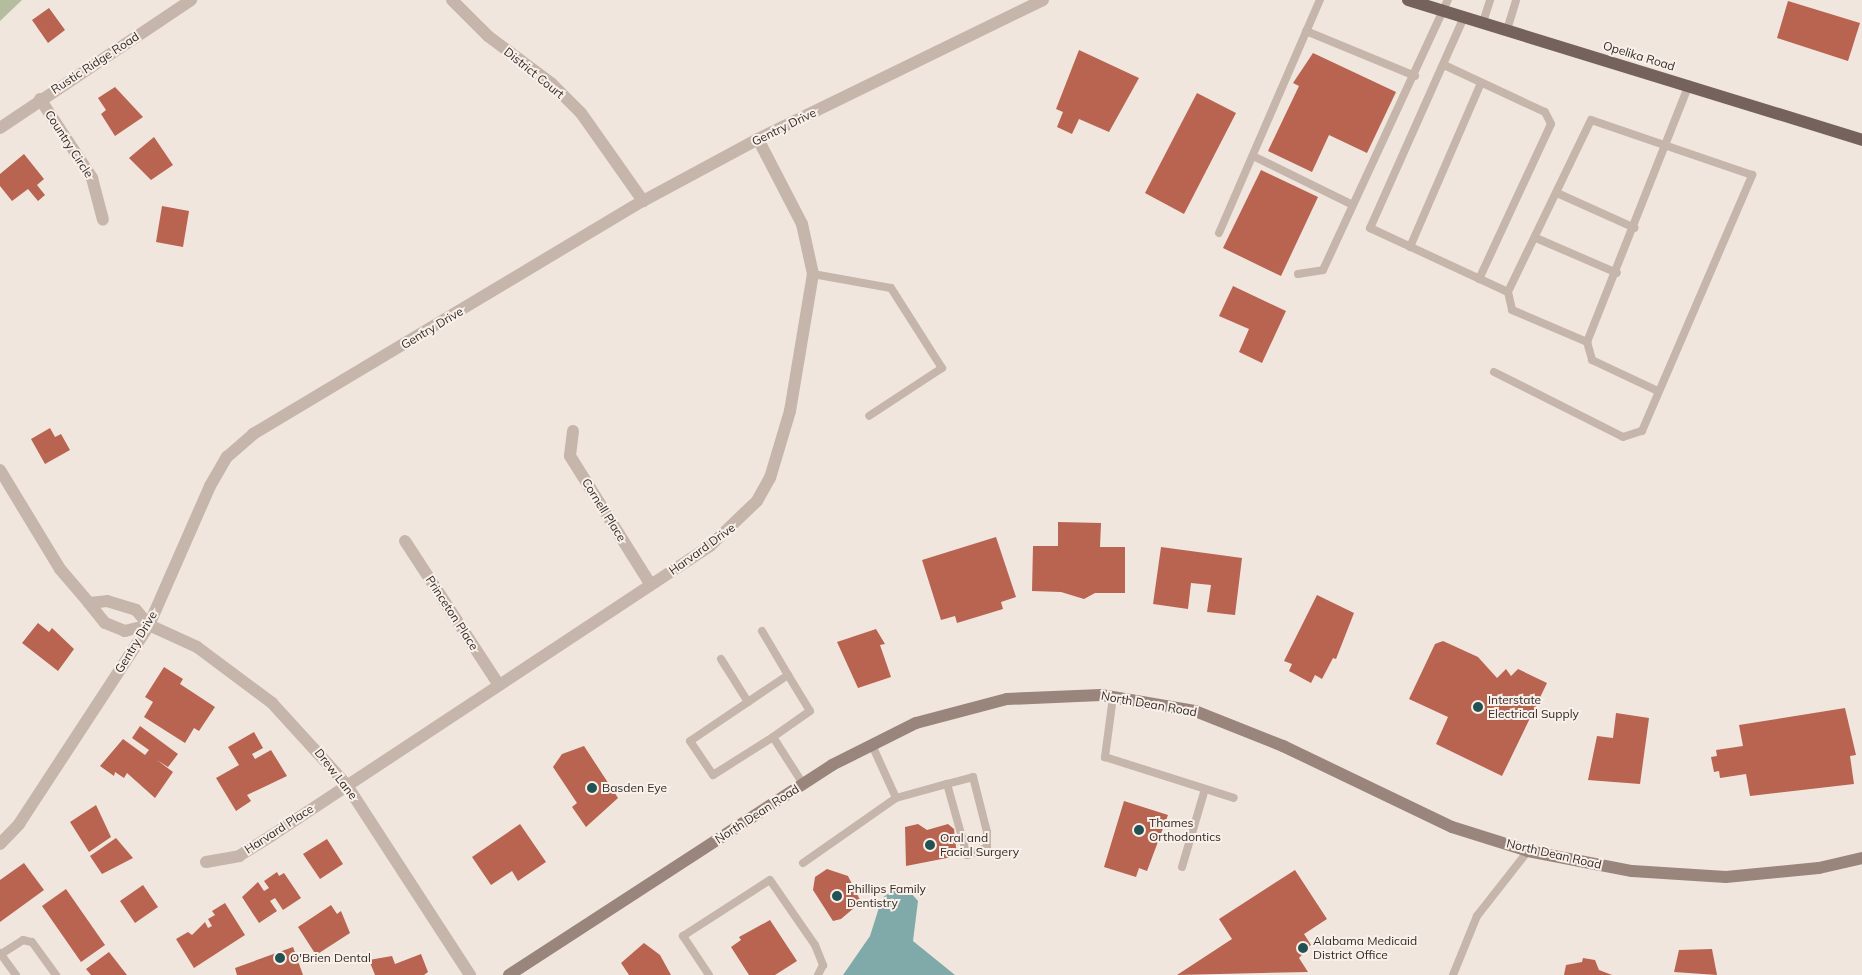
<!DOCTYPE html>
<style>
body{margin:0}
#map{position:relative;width:1862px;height:975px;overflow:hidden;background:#f0e6dd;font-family:Mulish,sans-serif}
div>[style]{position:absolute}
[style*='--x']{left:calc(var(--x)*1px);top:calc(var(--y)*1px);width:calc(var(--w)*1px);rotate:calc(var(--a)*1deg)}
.green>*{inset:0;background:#b5bd9f}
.water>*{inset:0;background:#7faaa9}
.building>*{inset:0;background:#b96351}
.lane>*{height:8px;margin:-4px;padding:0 4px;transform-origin:4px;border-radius:4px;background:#c6b5aa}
.street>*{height:12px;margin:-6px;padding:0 6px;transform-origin:6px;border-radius:6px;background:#c6b5aa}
.secondary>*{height:12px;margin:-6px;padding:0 6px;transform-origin:6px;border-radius:6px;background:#9a857c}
.primary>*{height:12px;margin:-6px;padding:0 6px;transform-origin:6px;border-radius:6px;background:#75625c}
.dots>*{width:14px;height:14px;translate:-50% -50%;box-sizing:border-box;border:2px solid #f8f0e9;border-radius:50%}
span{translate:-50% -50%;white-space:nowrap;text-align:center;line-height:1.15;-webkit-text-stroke:4px #f8f0e9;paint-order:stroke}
.street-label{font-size:12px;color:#352c29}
.poi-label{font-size:12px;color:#352c29}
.left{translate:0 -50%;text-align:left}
</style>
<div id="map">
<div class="green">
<i style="clip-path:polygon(0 0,22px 0,0 21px)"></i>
</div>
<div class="water">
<i style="clip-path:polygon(895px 889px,910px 892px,918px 901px,913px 941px,955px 975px,843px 975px,870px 936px,882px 898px)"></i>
</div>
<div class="building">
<i style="clip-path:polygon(1788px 1px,1860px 23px,1848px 61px,1777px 38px)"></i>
<i style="clip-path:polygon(49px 8px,65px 30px,48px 43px,32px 20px)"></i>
<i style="clip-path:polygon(1079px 50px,1139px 78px,1109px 132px,1079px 119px,1072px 134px,1057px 127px,1063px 112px,1056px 109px)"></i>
<i style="clip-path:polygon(1313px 53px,1396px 92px,1367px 153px,1329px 135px,1312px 172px,1268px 151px,1299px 86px,1293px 83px)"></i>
<i style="clip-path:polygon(115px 87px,143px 117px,115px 136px,101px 114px,106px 110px,98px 98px)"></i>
<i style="clip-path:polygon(1197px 93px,1236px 113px,1184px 214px,1145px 193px)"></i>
<i style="clip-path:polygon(154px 137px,173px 165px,151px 180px,129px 158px)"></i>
<i style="clip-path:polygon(24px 154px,44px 179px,37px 185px,45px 195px,38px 201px,28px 189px,12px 201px,0 186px,0 174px)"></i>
<i style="clip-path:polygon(1261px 170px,1318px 197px,1281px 276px,1223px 248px)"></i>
<i style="clip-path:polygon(162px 206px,189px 211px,183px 247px,156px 242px)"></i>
<i style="clip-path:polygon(1233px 286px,1286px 311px,1262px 363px,1239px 352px,1249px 329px,1219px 316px)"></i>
<i style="clip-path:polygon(50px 428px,55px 437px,61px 434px,70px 450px,45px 464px,31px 439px)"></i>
<i style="clip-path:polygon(1058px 522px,1101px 523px,1100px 547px,1125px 547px,1125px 593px,1095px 593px,1084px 599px,1061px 592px,1032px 591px,1033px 546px,1058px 546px)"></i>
<i style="clip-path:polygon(996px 537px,1016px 597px,1001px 602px,1003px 609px,957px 623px,955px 616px,941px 620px,922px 560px)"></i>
<i style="clip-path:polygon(1161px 547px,1242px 558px,1235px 615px,1207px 612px,1211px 585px,1191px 583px,1188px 609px,1153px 604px)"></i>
<i style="clip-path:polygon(1317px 595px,1354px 613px,1336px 659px,1333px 658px,1322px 679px,1315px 675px,1311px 683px,1289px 671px,1292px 664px,1284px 661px)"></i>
<i style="clip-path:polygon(38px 623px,49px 632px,52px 628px,74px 649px,58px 671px,22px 643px)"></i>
<i style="clip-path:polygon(876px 629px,885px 644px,880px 645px,891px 677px,858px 688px,837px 642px)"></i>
<i style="clip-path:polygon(1443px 641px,1478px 657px,1497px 678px,1506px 669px,1511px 676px,1518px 669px,1547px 683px,1502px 776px,1436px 744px,1448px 717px,1409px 699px,1435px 644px)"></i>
<i style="clip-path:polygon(164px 667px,183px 679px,180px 684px,215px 707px,199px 731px,194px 728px,185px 743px,144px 717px,153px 702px,145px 697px)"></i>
<i style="clip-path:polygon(1845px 708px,1856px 755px,1850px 756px,1854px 784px,1750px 796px,1746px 774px,1720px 778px,1719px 771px,1714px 772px,1711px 757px,1717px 756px,1716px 750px,1743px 746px,1739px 725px)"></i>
<i style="clip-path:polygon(1616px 713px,1649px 718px,1640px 784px,1588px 780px,1597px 736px,1613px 738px)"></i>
<i style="clip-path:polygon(140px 726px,178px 754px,168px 767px,157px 760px,173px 772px,155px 798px,127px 773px,124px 778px,115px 772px,114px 776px,100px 766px,123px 739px,145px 755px,149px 750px,132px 738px)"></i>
<i style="clip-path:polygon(254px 732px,263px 748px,252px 754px,255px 759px,271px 750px,287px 776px,247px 795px,251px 801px,236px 811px,216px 778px,239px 765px,228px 747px)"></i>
<i style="clip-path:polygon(584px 746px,618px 798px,586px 827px,572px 807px,577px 803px,553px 767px,562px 754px)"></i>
<i style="clip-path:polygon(1124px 801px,1168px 815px,1147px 871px,1139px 868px,1136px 877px,1104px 867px)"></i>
<i style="clip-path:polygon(96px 805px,111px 837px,89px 852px,70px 822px)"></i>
<i style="clip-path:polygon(520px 824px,546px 862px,518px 881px,512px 871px,491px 885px,472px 857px)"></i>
<i style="clip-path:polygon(918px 824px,927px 830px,948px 824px,954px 829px,957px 856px,906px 866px,905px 827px)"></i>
<i style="clip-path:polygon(116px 838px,133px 858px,102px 874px,90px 856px)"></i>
<i style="clip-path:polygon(327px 839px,343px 864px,320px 879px,303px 854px)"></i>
<i style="clip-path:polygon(24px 863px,44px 890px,0 922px,0 880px)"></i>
<i style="clip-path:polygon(827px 869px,848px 876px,861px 902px,841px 919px,833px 921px,813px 890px,815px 877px)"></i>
<i style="clip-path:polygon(1295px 870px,1327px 919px,1304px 934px,1311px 945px,1299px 958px,1308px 972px,1177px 975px,1232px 939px,1219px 919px)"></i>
<i style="clip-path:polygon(277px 872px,279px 876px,284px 873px,301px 898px,283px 910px,275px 898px,270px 901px,277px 911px,259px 923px,242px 897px,258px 882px,264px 891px,269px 888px,264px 881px)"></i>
<i style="clip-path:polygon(143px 885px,158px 907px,135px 923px,120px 901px)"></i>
<i style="clip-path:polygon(66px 889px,105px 945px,81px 962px,42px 906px)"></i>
<i style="clip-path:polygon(225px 903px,245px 935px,194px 968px,176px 939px,188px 932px,192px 935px,205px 922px,208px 928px,212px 926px,208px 919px,215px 915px,212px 911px)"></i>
<i style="clip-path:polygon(331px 905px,337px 914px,341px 911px,350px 933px,316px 955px,298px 927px)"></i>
<i style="clip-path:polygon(770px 920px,797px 961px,775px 975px,749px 975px,731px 947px,741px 940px,739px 937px)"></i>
<i style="clip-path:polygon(644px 943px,660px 955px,671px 975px,629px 975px,621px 963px)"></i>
<i style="clip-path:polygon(293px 947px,303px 975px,237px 975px,235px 968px)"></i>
<i style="clip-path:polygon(1712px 949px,1717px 975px,1674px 972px,1679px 950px)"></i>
<i style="clip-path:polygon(109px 952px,127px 975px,91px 975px,86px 969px)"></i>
<i style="clip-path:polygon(421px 954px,428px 972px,424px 975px,375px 975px,369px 960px,392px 956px,395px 964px)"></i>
<i style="clip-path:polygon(1583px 958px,1595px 960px,1599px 970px,1612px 975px,1564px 975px,1566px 965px,1582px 962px)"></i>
</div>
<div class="lane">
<i style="--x:1464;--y:17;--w:231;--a:114"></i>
<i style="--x:1370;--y:228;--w:152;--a:24.9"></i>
<i style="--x:1483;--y:22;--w:23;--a:-72"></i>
<i style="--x:1507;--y:30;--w:31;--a:-73"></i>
<i style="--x:1306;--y:31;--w:118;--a:22.4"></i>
<i style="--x:1444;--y:65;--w:111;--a:25"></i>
<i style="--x:1545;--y:112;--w:13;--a:63"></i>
<i style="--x:1551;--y:124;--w:171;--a:114.9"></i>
<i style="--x:1253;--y:156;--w:111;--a:26.1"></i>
<i style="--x:1557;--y:193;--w:85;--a:24.2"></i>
<i style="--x:1219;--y:233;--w:254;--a:-66.6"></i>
<i style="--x:1536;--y:238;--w:88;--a:23.4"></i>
<i style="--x:1410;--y:247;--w:179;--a:-66.6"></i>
<i style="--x:813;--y:274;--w:79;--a:10.2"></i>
<i style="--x:891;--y:288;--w:95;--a:57.5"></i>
<i style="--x:942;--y:368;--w:87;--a:146.7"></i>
<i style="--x:1298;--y:274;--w:25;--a:-9"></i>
<i style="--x:1323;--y:270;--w:298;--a:-65.2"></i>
<i style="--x:1587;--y:342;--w:277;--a:-68.4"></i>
<i style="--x:1494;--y:372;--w:144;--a:26.7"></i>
<i style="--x:1623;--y:437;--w:20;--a:-18"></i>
<i style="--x:1642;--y:431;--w:279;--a:-66.7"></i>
<i style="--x:1752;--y:175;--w:170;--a:-161.1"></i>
<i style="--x:1591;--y:120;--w:191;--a:115.8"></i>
<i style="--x:1508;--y:292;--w:18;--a:77"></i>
<i style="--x:1512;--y:310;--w:82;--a:23.1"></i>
<i style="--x:1587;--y:342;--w:19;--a:74"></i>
<i style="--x:1592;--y:360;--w:73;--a:25.2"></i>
<i style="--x:762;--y:631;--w:51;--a:59.4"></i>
<i style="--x:788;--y:675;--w:118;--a:146"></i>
<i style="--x:690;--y:741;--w:41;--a:55.9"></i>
<i style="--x:713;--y:775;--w:71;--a:-32.3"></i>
<i style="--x:773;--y:737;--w:56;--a:57.4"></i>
<i style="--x:721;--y:659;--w:51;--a:57.9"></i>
<i style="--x:1113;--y:697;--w:61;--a:97.6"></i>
<i style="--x:1105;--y:757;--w:135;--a:17.6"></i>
<i style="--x:773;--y:737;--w:45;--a:-35.1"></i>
<i style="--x:810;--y:711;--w:42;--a:-121.4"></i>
<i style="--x:872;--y:745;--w:58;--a:65.6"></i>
<i style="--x:803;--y:863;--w:113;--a:-35"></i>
<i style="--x:896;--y:798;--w:53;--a:-15.4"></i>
<i style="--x:947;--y:784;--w:27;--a:-15"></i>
<i style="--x:973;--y:777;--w:57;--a:75.7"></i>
<i style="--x:987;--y:832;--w:15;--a:90"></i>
<i style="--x:987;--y:847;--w:10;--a:151"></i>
<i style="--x:978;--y:852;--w:11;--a:165"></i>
<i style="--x:967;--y:855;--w:74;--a:-105.7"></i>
<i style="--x:1182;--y:867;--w:81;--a:-73.6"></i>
<i style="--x:0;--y:953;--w:27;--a:54"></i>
<i style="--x:1;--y:954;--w:26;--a:-32"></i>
<i style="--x:23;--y:940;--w:9;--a:13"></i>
<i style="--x:32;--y:942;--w:41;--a:54"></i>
<i style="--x:709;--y:975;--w:47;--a:-123.7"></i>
<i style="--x:683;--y:936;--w:103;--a:-32.8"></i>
<i style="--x:770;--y:880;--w:79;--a:55.3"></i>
<i style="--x:815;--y:945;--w:22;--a:68"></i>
<i style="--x:823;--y:965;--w:11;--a:117"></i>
<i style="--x:1453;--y:975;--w:64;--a:-67.9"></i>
<i style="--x:1477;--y:916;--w:83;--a:-51.9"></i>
</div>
<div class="street">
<i style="--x:452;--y:0;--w:51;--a:45"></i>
<i style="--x:488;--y:36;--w:79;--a:36.7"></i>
<i style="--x:551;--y:83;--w:42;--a:45"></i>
<i style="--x:581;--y:113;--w:108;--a:54.8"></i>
<i style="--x:40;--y:99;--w:95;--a:56.6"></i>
<i style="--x:92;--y:178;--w:43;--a:75.3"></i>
<i style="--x:0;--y:128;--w:230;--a:-33.8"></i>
<i style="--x:573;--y:431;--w:25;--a:97"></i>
<i style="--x:570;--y:456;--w:152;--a:57.9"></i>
<i style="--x:0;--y:470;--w:116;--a:58.8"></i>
<i style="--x:60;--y:569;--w:45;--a:49.5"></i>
<i style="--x:405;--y:541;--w:172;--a:56.9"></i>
<i style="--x:149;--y:625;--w:25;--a:166"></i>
<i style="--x:125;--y:631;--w:22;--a:-158"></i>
<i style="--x:105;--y:623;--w:26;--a:-129"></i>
<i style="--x:89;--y:603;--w:18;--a:-6"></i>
<i style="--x:107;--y:601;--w:30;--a:17"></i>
<i style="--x:136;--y:610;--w:20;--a:49"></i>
<i style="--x:149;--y:625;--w:53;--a:24.6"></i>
<i style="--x:197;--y:647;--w:94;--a:36.7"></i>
<i style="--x:272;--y:703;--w:110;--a:47.6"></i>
<i style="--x:346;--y:784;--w:228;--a:57"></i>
<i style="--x:0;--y:844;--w:28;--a:-46"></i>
<i style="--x:19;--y:824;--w:238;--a:-56.8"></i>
<i style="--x:149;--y:625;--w:152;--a:-66.3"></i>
<i style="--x:210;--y:486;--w:34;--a:-60"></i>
<i style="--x:227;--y:457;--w:35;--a:-41"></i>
<i style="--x:253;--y:434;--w:454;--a:-30.9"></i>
<i style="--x:643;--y:201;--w:131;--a:-28.3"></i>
<i style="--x:758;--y:139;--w:317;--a:-26"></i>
<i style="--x:206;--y:862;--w:34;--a:-10"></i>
<i style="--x:239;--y:856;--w:38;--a:-32"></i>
<i style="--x:271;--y:836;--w:526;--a:-33.45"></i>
<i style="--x:710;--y:546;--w:65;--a:-43.8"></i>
<i style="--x:757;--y:501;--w:26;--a:-61"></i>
<i style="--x:770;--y:478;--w:70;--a:-73.4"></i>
<i style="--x:790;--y:411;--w:139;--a:-80.5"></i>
<i style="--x:813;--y:274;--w:51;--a:-102.4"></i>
<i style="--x:802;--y:224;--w:96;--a:-117.4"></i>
</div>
<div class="secondary">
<i style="--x:509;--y:975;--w:385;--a:-33"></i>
<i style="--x:832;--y:765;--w:94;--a:-26.6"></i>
<i style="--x:916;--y:723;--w:94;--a:-14.8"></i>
<i style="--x:1007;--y:699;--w:94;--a:-2.4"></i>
<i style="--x:1101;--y:695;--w:95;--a:9.7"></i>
<i style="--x:1195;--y:711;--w:95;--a:21.7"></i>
<i style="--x:1283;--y:746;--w:187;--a:25.6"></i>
<i style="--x:1452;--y:827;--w:80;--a:17.5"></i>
<i style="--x:1528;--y:851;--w:106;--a:10.9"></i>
<i style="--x:1632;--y:871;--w:94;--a:3.7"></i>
<i style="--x:1726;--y:877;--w:93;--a:-5.5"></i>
<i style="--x:1819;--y:868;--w:44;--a:-13.1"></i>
</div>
<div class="primary">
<i style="--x:1408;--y:0;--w:475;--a:17.1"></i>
</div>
<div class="dots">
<i style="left:1478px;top:707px;background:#235252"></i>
<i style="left:592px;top:788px;background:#235252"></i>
<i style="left:1139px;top:830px;background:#235252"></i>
<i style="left:930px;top:845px;background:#235252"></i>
<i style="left:837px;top:896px;background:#235252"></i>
<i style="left:1303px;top:948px;background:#235252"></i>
<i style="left:280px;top:958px;background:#235252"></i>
</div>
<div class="street-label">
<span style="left:1639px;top:56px;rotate:17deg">Opelika Road</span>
<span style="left:95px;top:63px;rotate:-33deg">Rustic Ridge Road</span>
<span style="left:534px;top:73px;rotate:39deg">District Court</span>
<span style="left:784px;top:127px;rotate:-26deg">Gentry Drive</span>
<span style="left:69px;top:144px;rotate:57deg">Country Circle</span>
<span style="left:432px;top:328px;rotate:-31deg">Gentry Drive</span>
<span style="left:604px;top:510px;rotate:58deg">Cornell Place</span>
<span style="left:702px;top:549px;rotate:-36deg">Harvard Drive</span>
<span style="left:452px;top:613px;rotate:57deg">Princeton Place</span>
<span style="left:136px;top:642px;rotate:-59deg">Gentry Drive</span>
<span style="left:1149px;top:704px;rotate:10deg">North Dean Road</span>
<span style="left:336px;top:774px;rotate:52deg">Drew Lane</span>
<span style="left:757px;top:814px;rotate:-33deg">North Dean Road</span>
<span style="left:279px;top:829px;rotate:-33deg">Harvard Place</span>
<span style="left:1554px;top:854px;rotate:13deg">North Dean Road</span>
</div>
<div class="poi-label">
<span class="left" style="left:1488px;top:707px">Interstate<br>Electrical Supply</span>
<span class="left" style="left:602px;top:788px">Basden Eye</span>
<span class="left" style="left:1149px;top:830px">Thames<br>Orthodontics</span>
<span class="left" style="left:940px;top:845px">Oral and<br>Facial Surgery</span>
<span class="left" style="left:847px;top:896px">Phillips Family<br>Dentistry</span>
<span class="left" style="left:1313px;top:948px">Alabama Medicaid<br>District Office</span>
<span class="left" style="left:290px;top:958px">O'Brien Dental</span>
</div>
</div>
